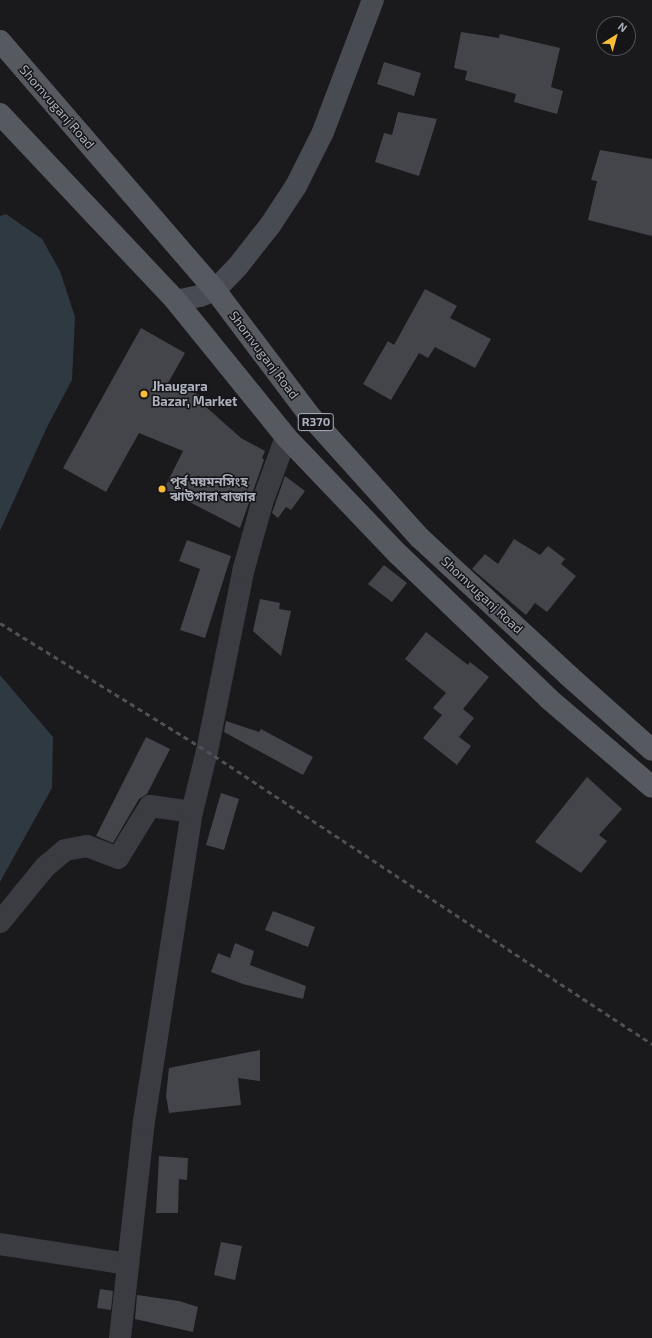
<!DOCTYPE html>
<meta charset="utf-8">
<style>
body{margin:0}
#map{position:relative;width:652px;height:1338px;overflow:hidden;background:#1a1a1d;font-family:"Exo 2","Noto Sans Bengali",sans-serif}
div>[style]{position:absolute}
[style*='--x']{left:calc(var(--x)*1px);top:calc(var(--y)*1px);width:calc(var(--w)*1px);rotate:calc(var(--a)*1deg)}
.water>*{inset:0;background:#2f3942}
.building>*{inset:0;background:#44454a}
.street>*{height:22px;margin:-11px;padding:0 11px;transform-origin:11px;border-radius:11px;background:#3b3c42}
.secondary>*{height:22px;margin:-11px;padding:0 11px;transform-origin:11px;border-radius:11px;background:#494b52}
.primary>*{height:22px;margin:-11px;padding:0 11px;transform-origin:11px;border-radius:11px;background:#575961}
.rail>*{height:3px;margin-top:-1.5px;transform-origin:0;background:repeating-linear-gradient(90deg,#4e5057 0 5px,transparent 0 9px)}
.dots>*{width:11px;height:11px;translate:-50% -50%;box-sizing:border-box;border:2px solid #151518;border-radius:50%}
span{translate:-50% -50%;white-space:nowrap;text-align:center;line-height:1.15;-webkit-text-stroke:3px #151518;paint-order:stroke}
.shield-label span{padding:1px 3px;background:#151518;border:1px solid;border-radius:3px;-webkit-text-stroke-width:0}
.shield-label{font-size:12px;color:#acb1bd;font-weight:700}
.street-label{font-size:13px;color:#acb1bd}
.poi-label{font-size:13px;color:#acb1bd;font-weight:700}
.left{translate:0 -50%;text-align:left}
.north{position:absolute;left:596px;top:16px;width:40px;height:40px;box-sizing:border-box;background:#151518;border:1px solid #51535a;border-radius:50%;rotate:37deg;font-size:11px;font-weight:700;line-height:16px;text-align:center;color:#acb1bd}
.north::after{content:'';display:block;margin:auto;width:14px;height:18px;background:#fabc35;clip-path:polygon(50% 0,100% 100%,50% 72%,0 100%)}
</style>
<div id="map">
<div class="water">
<i style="clip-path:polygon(6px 214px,42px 239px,60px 271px,75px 317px,72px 380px,47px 427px,0 531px,0 216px)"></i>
<i style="clip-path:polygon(0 675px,53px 737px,52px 788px,0 882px)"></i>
</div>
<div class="building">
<i style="clip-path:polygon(461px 32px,499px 38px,500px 34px,560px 48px,551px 87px,563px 91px,557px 114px,514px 102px,516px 94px,465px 80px,467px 71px,454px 68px)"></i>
<i style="clip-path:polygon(384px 62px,421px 73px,414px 96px,377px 84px)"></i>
<i style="clip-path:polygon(398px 112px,437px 119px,419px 176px,375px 162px,384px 133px,392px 135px)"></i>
<i style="clip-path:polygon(600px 150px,652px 159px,652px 236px,588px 220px,597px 181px,591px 180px)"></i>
<i style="clip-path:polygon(425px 289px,457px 306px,450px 318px,491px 339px,475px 368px,435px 347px,428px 358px,419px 353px,391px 400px,363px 384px,388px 341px,394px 345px)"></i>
<i style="clip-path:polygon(141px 328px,185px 353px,168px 383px,210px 399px,206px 407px,241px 438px,265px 451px,262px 458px,264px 460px,240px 528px,164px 489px,183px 451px,139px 433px,106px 492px,63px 468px)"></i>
<i style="clip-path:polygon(285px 476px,305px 491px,291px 510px,286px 507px,278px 518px,272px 513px)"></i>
<i style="clip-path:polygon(514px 539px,540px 555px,548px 546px,565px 559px,561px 564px,576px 576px,547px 612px,535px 603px,526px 615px,472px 569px,485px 554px,498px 564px)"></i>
<i style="clip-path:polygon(187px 540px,231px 556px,205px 638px,180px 630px,200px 569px,179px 561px)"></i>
<i style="clip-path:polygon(384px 565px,407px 583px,392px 602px,368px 584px)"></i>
<i style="clip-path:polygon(260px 599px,280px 603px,279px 609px,291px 611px,281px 656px,253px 631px)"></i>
<i style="clip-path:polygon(426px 632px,468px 665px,470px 662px,489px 677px,463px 709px,474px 718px,459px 737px,471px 746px,457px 765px,423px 738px,442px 715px,433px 708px,446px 693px,405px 659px)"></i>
<i style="clip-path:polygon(226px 721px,259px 732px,261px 729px,313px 757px,303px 775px,224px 732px)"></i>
<i style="clip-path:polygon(146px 737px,170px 749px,147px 794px,139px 799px,113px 843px,96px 836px)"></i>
<i style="clip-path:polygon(587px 777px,622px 809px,599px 835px,607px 841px,581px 873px,535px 842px)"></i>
<i style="clip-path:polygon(221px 793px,239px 799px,224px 850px,206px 845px)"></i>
<i style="clip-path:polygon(273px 911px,315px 927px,308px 947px,265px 930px)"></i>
<i style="clip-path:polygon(235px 943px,254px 951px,250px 965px,306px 986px,303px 999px,243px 984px,211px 972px,218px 953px,230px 958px)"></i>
<i style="clip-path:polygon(260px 1050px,260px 1081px,238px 1078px,241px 1105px,169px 1113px,166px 1096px,169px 1068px)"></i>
<i style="clip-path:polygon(159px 1156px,188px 1158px,187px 1180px,179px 1179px,178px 1213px,156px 1213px)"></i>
<i style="clip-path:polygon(221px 1242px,242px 1246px,235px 1280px,214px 1275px)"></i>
<i style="clip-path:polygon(100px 1289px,113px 1291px,111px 1310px,97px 1308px)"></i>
<i style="clip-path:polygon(137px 1295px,179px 1301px,198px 1307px,193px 1332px,135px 1319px)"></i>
</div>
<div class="street">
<i style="--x:0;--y:922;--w:71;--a:-50.7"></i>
<i style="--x:45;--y:867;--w:26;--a:-40"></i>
<i style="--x:65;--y:850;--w:22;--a:-10"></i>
<i style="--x:87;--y:846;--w:33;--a:21"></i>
<i style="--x:118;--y:858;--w:61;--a:-58.4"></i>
<i style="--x:150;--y:806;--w:42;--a:8.1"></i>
<i style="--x:0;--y:1244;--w:130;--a:8.9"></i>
<i style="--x:120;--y:1338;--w:218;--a:-83.7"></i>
<i style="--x:144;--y:1121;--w:313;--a:-81.2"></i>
<i style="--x:192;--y:812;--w:63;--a:-76.2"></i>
<i style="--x:207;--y:751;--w:187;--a:-78.6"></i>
<i style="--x:244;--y:568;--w:67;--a:-74.5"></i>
<i style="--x:262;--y:503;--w:70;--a:-70"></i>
</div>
<div class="secondary">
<i style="--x:176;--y:301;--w:25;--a:-12"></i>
<i style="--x:200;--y:296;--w:16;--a:-22"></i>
<i style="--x:215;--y:290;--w:33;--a:-46"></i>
<i style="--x:238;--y:266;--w:53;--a:-51.8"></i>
<i style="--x:271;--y:224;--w:45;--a:-56.7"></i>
<i style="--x:296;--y:186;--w:60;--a:-63.4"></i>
<i style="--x:323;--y:132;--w:141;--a:-69.3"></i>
</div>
<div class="primary">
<i style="--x:0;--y:41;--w:329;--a:49.2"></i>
<i style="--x:215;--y:290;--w:158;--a:53"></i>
<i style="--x:310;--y:416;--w:164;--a:48"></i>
<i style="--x:420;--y:538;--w:203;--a:42.8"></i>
<i style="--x:569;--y:676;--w:111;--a:41.7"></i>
<i style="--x:0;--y:114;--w:257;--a:46.7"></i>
<i style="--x:176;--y:301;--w:175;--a:51"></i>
<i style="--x:286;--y:437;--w:162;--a:46.3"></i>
<i style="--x:398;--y:554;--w:209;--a:43.8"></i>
<i style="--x:549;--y:699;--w:135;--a:40.5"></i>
</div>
<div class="rail">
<i style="--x:0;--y:623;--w:243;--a:31.7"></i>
<i style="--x:207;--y:751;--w:533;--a:33.36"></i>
</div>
<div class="dots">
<i style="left:144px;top:394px;background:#fabc35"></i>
<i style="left:162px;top:489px;background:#fabc35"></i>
</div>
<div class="shield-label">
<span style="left:316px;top:422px">R370</span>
</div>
<div class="street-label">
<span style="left:57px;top:107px;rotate:49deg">Shomvuganj Road</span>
<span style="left:264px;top:355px;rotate:53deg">Shomvuganj Road</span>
<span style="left:482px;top:595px;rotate:43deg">Shomvuganj Road</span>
</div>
<div class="poi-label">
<span class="left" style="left:152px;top:394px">Jhaugara<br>Bazar, Market</span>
<span class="left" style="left:170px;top:489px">পূর্ব ময়মনসিংহ<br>ঝাউগারা বাজার</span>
</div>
<div class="north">N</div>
</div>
